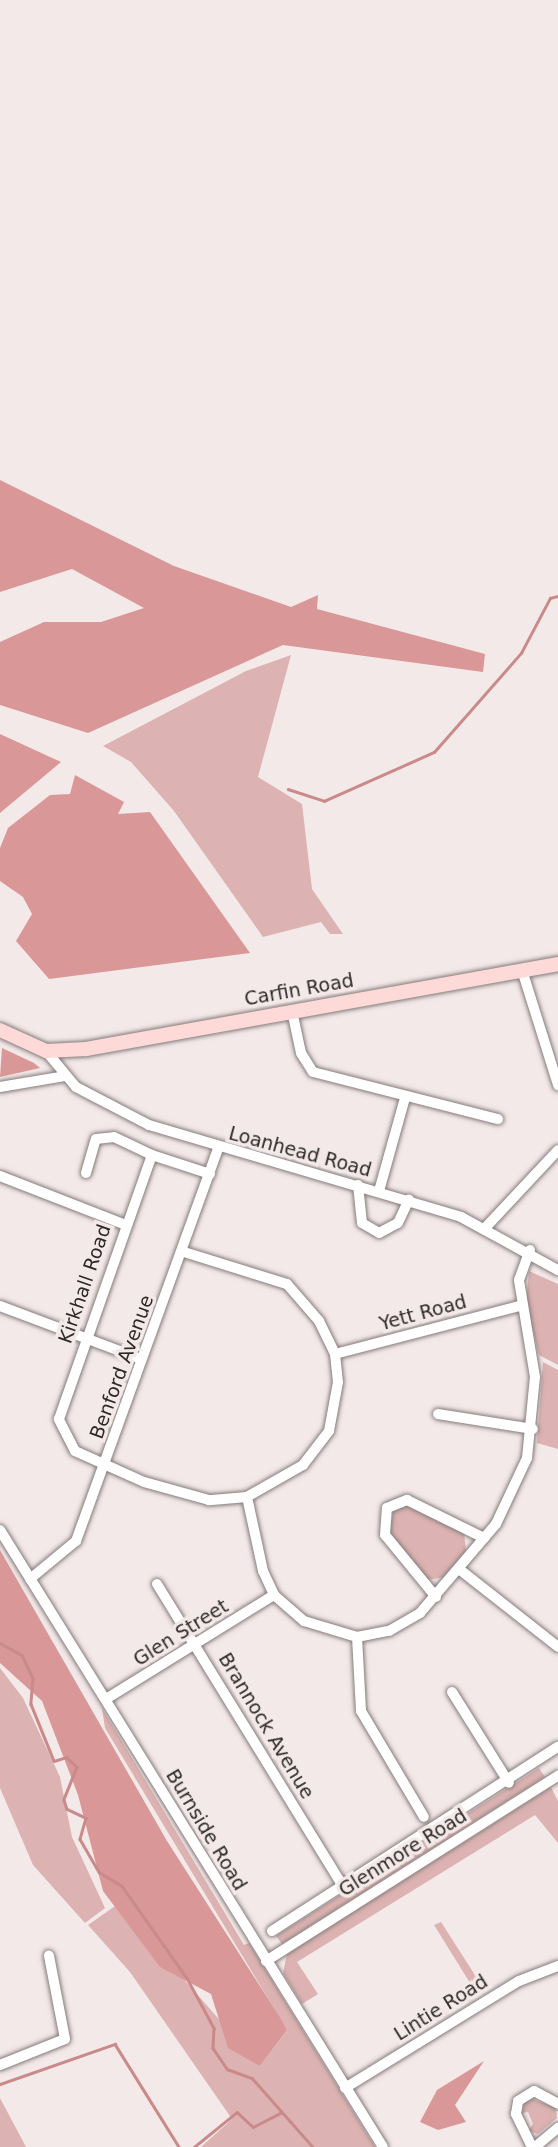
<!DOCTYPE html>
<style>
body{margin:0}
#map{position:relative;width:558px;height:2147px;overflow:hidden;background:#f3e9e8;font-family:"DejaVu Sans",sans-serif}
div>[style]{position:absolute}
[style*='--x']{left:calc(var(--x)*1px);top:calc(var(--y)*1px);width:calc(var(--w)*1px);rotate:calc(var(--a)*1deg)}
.green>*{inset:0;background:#dcb3b2}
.forest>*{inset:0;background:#d99897}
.stream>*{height:2.5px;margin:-1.25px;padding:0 1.25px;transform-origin:1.25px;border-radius:1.25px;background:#c98a89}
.roads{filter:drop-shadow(0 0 2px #857b7b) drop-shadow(0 0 2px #857b7b)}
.minor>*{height:10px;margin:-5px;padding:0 5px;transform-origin:5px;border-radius:5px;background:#fff}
.major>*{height:14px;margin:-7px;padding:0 7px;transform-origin:7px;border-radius:7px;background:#fdd9d8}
span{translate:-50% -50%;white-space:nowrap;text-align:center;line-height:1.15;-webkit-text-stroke:7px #f3e9e8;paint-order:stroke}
.street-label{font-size:19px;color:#2d2929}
</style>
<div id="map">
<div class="green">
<i style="clip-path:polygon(291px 655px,258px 777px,302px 804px,312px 889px,343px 934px,330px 934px,321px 922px,263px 937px,174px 811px,131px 762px,103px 746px,246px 671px)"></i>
<i style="clip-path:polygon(529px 1271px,558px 1284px,558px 1365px,539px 1355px,526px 1304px)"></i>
<i style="clip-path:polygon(543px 1362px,558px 1370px,558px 1449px,537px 1443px)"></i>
<i style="clip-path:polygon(409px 1505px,464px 1532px,466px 1551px,445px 1577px,427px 1580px,389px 1531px,394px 1509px)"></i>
<i style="clip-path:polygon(0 1668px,23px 1698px,60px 1777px,72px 1837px,105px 1908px,85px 1923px,33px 1865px,0 1788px)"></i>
<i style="clip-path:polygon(102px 1708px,244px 1945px,249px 1943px,375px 2147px,201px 2147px,232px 2119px,130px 1972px,88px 1925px,118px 1904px,260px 2066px,287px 2030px,105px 1728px)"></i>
<i style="clip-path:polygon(539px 1768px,545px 1777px,282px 1944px,276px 1936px)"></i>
<i style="clip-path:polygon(551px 1787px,558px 1801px,558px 1843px,535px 1815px,297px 1962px,318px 1994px,302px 2004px,283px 1973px,287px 1954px)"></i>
<i style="clip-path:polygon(441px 1922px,482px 1986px,475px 1991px,434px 1925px)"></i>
<i style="clip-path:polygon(527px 2097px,556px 2108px,557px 2118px,538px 2134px,528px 2131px,533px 2124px,528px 2112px,521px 2113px)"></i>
<i style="clip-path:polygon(0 2098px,26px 2147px,0 2147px)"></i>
</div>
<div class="forest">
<i style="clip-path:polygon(0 480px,174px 566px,291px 607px,318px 595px,317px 609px,485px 654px,483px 672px,283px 645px,88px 733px,0 705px,0 642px,44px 622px,101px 622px,144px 608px,72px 569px,0 592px)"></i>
<i style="clip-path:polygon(0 734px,61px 762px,0 813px)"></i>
<i style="clip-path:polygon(75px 775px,124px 802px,118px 814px,150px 812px,250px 953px,49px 979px,16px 941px,32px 914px,23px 897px,0 881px,0 848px,8px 828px,50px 795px,70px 794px)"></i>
<i style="clip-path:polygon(2px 1048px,34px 1063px,40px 1068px,0 1077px)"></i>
<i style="clip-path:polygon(0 1550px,167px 1841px,281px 2019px,287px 2030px,260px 2066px,228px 2048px,211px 1994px,160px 1967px,103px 1891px,78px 1795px,42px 1701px,0 1663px)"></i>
<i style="clip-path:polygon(484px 2061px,455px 2105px,466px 2122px,438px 2130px,420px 2122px,437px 2090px)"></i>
</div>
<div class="stream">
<i style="--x:288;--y:789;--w:38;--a:18"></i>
<i style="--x:324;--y:801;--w:120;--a:-24"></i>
<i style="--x:434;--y:752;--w:132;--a:-48.7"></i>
<i style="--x:521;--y:653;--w:62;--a:-62.2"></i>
<i style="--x:550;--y:598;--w:8;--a:-14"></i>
<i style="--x:0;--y:1643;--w:25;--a:29"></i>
<i style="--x:22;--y:1655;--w:26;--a:65"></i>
<i style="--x:33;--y:1679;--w:25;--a:95"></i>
<i style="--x:31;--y:1704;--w:61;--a:68"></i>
<i style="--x:54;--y:1761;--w:13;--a:-18"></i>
<i style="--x:66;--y:1757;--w:15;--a:42"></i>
<i style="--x:77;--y:1767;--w:35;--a:112"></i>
<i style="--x:64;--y:1800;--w:9;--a:72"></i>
<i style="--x:67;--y:1809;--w:21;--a:25"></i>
<i style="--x:86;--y:1818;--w:22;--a:106"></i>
<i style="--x:80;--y:1839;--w:38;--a:60"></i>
<i style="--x:99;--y:1872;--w:27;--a:31"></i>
<i style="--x:122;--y:1886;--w:113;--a:54.8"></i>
<i style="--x:187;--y:1978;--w:57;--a:61.6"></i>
<i style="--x:214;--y:2028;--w:20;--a:93"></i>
<i style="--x:213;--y:2048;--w:25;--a:56"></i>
<i style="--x:227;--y:2069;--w:27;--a:20"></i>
<i style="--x:252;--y:2078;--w:92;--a:48.5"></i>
<i style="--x:0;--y:2084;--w:122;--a:-19.2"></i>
<i style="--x:115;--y:2044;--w:121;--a:58.1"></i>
<i style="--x:194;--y:2147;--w:55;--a:-39.1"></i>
<i style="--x:237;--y:2112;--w:22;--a:43"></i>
<i style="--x:253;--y:2127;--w:31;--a:-27"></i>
</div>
<div class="roads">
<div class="minor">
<i style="--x:522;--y:970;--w:121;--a:72.6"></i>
<i style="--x:292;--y:1011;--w:43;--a:77.9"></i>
<i style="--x:301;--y:1053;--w:22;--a:58"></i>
<i style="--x:313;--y:1072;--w:191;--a:14.3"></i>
<i style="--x:46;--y:1051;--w:47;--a:50.2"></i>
<i style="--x:76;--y:1087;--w:82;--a:27.5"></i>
<i style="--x:149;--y:1125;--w:325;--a:16.4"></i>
<i style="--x:461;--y:1217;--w:111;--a:28.7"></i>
<i style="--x:0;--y:1087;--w:67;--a:-9.5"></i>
<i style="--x:86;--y:1173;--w:35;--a:-74"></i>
<i style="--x:96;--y:1139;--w:18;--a:-6"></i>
<i style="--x:114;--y:1137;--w:42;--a:25.3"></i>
<i style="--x:0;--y:1176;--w:132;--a:21.3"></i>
<i style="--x:358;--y:1185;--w:38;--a:84"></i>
<i style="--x:362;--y:1223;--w:20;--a:30"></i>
<i style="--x:379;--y:1233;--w:21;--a:-28"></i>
<i style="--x:398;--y:1223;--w:26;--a:-65"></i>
<i style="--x:379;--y:1191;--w:97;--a:-74.4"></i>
<i style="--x:486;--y:1227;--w:105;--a:-46.9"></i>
<i style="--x:184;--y:1252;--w:108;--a:17.3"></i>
<i style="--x:287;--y:1284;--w:49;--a:49.1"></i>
<i style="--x:319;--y:1321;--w:37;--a:64"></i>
<i style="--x:335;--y:1354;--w:28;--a:84"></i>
<i style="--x:338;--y:1382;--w:50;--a:100.4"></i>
<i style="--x:329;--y:1431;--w:43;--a:127.4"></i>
<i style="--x:303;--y:1465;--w:64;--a:150.3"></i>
<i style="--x:247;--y:1497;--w:38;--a:175"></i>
<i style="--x:209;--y:1500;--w:67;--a:-164.5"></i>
<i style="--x:144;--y:1482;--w:76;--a:-155.8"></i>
<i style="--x:75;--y:1451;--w:36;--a:-117"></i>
<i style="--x:59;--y:1419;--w:280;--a:-70.6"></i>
<i style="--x:152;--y:1155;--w:61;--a:18.1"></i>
<i style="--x:0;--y:1306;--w:151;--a:20.6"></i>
<i style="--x:335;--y:1354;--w:190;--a:-14.6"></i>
<i style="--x:438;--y:1414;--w:96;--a:9"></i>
<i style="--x:247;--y:1497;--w:76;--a:77.8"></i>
<i style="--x:263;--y:1571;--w:26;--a:65"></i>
<i style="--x:274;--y:1595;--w:40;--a:41"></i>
<i style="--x:304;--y:1621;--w:55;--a:16.8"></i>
<i style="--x:357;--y:1637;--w:33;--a:-11"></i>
<i style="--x:389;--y:1631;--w:36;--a:-30"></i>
<i style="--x:420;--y:1613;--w:117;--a:-49.5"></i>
<i style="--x:496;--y:1524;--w:73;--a:-64.8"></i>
<i style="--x:527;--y:1458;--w:81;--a:-84.4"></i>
<i style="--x:535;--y:1377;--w:98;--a:-99.4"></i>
<i style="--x:519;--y:1280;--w:32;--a:-70"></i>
<i style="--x:0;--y:1530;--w:726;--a:58.17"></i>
<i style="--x:459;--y:1569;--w:126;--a:38.2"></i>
<i style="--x:30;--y:1579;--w:60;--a:-39.6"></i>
<i style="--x:76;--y:1541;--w:418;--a:-70.1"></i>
<i style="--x:157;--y:1584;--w:357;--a:58.4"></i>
<i style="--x:436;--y:1597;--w:80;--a:-129.4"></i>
<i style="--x:385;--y:1535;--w:27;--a:-86"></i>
<i style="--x:387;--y:1508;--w:22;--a:-22"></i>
<i style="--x:407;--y:1500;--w:86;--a:26.3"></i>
<i style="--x:357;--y:1637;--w:74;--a:86.9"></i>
<i style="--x:361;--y:1711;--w:123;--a:59.3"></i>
<i style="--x:452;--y:1692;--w:107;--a:57.9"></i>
<i style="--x:106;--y:1699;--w:198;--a:-31.8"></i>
<i style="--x:272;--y:1931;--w:340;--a:-32.8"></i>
<i style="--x:266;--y:1961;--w:346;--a:-32.4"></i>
<i style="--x:0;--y:2065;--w:70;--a:-21.8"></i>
<i style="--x:65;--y:2039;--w:85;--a:-100.9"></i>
<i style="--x:345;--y:2088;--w:204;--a:-31.6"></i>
<i style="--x:519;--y:1981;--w:42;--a:-21"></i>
<i style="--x:532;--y:2147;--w:37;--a:-116"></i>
<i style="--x:516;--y:2114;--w:13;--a:-81"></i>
<i style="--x:518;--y:2101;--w:19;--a:-32"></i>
<i style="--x:534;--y:2091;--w:27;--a:28"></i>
<i style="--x:535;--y:2147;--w:30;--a:-40"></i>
</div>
<div class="major">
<i style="--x:0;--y:1030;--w:51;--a:24.5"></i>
<i style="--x:46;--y:1051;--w:40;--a:-2.9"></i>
<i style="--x:86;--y:1049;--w:480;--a:-10.2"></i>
</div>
</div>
<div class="street-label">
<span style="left:299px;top:990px;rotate:-10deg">Carfin Road</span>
<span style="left:300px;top:1152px;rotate:15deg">Loanhead Road</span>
<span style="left:85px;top:1284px;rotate:-71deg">Kirkhall Road</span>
<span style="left:423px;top:1313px;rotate:-15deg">Yett Road</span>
<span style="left:122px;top:1367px;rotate:-70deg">Benford Avenue</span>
<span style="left:181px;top:1633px;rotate:-32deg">Glen Street</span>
<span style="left:266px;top:1726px;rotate:59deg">Brannock Avenue</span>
<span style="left:206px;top:1830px;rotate:59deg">Burnside Road</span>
<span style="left:403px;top:1853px;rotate:-32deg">Glenmore Road</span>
<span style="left:441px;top:2008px;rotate:-32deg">Lintie Road</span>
</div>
</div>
